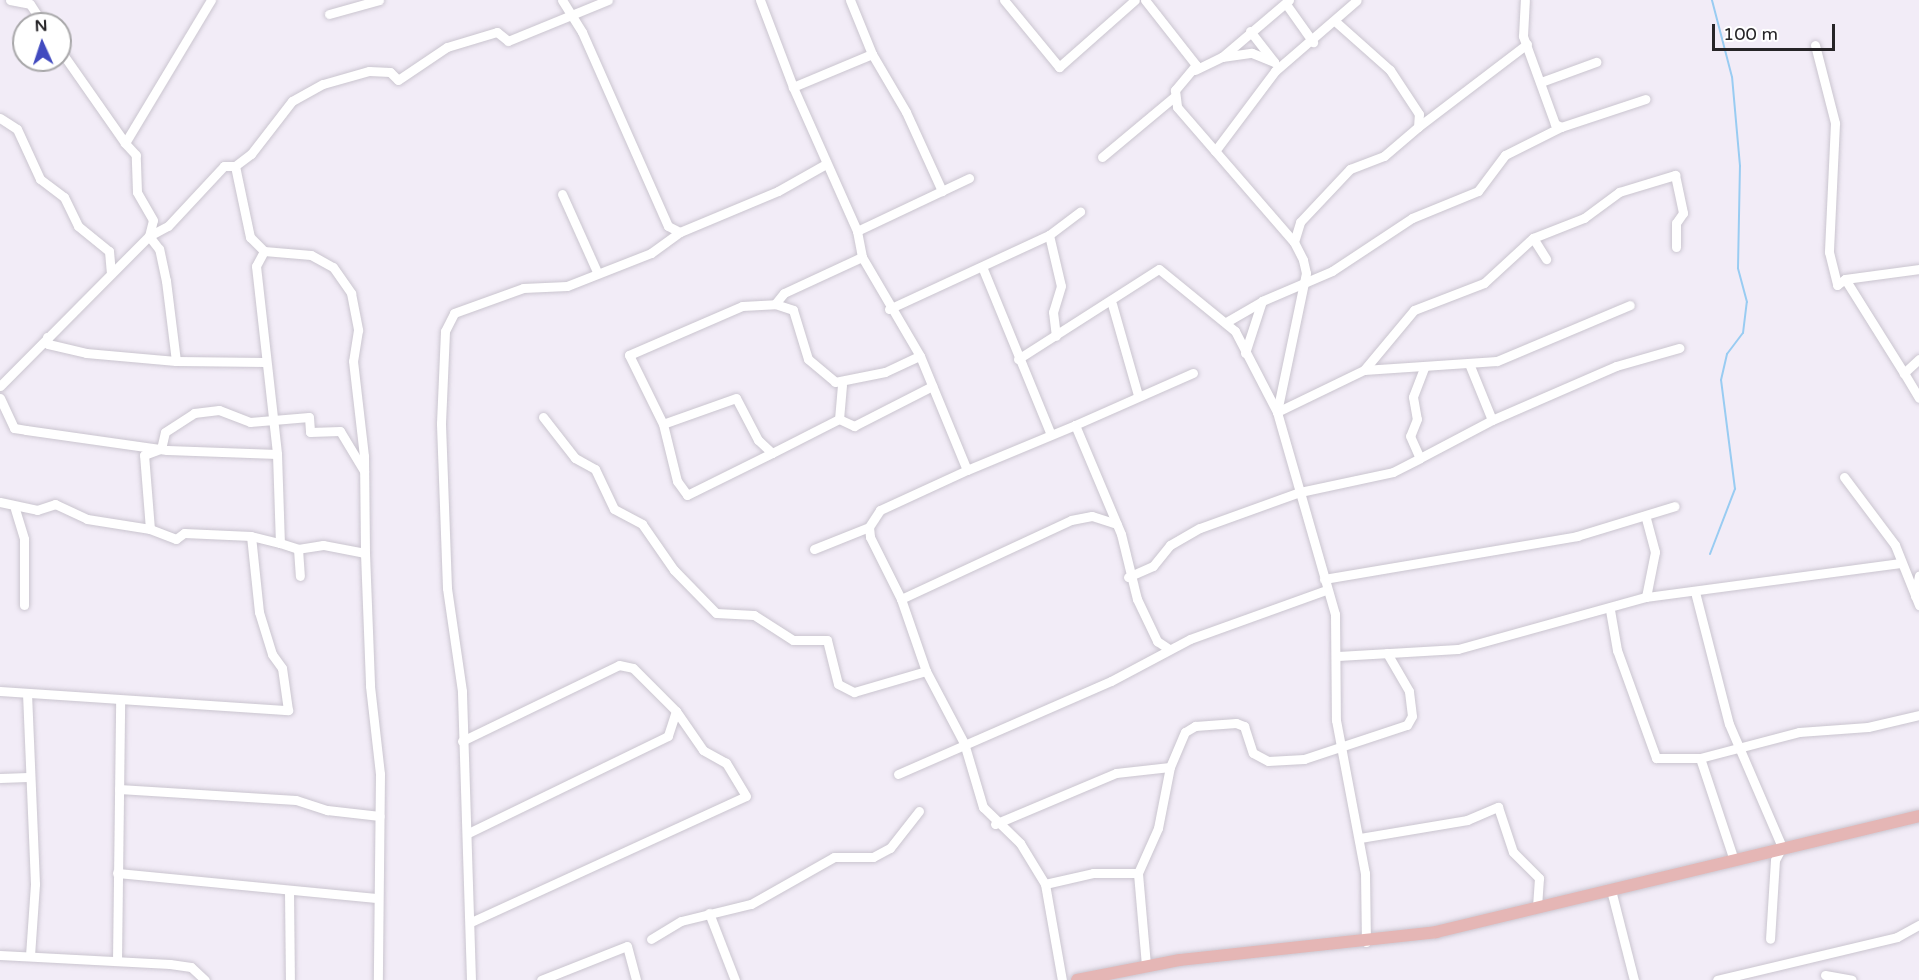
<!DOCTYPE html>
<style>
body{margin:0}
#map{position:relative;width:1919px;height:980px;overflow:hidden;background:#f2ecf7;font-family:"Varela Round",sans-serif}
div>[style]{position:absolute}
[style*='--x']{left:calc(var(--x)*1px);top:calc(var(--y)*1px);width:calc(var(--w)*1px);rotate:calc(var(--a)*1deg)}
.stream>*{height:2px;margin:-1px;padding:0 1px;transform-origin:1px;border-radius:1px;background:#99ccf2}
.roads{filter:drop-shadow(0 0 2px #cac5cf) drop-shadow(0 0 2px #cac5cf)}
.minor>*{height:9px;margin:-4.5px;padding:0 4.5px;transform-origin:4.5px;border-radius:4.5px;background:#fff}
.major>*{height:12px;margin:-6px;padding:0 6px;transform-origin:6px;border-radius:6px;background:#e5b6b5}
span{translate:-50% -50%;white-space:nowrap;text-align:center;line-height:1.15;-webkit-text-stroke:5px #fff;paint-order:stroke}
.north{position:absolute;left:12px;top:12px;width:60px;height:60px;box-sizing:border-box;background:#fff;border:2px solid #a8a7a9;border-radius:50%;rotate:357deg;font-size:16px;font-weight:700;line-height:24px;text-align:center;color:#262427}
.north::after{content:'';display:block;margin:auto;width:21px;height:27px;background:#414abf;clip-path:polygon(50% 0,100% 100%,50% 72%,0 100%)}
.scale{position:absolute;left:1712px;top:24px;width:123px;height:27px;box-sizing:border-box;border:3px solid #262427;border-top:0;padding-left:8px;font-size:18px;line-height:21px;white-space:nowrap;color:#262427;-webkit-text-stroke:4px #fff;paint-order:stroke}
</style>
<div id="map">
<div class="stream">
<i style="--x:1710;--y:554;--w:70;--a:-69"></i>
<i style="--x:1735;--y:489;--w:110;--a:-97.3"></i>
<i style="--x:1721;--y:380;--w:27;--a:-77"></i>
<i style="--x:1727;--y:354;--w:26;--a:-53"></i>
<i style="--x:1743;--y:333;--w:31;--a:-83"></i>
<i style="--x:1747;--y:302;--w:35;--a:-105"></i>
<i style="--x:1738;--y:268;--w:102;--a:-88.9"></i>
<i style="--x:1740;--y:166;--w:89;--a:-95.1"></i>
<i style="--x:1732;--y:77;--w:80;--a:-104.6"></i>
</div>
<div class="roads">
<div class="minor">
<i style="--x:10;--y:0;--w:20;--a:11"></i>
<i style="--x:30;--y:4;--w:24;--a:57"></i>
<i style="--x:562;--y:0;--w:38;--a:58"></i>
<i style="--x:582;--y:32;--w:212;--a:66.1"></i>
<i style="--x:668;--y:226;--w:13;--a:27"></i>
<i style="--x:760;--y:0;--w:93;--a:69.2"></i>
<i style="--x:850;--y:0;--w:58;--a:67.8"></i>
<i style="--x:872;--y:54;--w:86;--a:157.3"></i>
<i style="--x:793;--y:87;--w:158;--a:66"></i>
<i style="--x:857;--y:231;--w:26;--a:79"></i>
<i style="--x:862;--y:257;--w:115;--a:59.6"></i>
<i style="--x:920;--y:356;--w:123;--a:67.6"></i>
<i style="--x:967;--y:470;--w:96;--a:155.3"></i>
<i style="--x:880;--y:510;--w:20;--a:123"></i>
<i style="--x:869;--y:527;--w:10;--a:84"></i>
<i style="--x:870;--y:537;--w:69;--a:63.4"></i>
<i style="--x:901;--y:599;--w:76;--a:70.9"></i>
<i style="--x:926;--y:671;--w:81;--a:62.2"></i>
<i style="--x:964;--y:743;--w:67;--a:73.5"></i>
<i style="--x:983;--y:807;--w:52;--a:44.2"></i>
<i style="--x:1020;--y:843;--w:48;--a:58.6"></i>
<i style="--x:1045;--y:884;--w:97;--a:80"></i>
<i style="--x:1004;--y:0;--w:87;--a:50.6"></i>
<i style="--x:1059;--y:67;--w:101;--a:-41.4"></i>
<i style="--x:1145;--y:0;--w:83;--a:51.9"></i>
<i style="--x:1196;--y:65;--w:33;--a:130"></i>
<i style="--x:1175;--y:90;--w:17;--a:83"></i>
<i style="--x:1177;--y:107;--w:179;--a:49.1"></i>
<i style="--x:1294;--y:242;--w:20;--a:63"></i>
<i style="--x:1303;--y:260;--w:13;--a:77"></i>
<i style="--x:1306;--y:273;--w:142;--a:101.8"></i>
<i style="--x:1286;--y:4;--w:47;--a:54.6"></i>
<i style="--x:329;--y:14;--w:52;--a:-15.6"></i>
<i style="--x:1250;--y:31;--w:39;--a:52"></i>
<i style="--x:1815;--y:45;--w:81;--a:75.6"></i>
<i style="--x:1835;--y:123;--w:129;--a:92.7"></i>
<i style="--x:1829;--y:252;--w:34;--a:76"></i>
<i style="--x:1837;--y:285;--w:10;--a:-37"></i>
<i style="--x:1845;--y:279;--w:75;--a:-7.7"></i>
<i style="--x:60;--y:50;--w:113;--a:55"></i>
<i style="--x:872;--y:54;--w:67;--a:59.6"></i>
<i style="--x:906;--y:112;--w:87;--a:65.5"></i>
<i style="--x:1222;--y:57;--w:30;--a:-8"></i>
<i style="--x:1252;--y:53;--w:24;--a:22"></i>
<i style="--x:1195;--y:70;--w:30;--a:-26"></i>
<i style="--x:1222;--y:57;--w:88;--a:-40.4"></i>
<i style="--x:1541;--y:82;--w:59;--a:-20"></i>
<i style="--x:0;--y:118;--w:20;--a:33"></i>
<i style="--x:17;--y:129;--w:55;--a:65.3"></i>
<i style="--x:40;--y:179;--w:30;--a:37"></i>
<i style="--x:64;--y:197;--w:32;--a:64"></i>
<i style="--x:78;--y:226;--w:40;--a:39"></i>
<i style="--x:109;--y:251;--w:21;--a:85"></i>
<i style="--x:1418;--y:127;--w:137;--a:-37.3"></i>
<i style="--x:1561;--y:127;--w:89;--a:-18.4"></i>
<i style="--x:1215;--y:151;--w:100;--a:-53.1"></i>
<i style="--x:1275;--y:71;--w:108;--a:-40.9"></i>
<i style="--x:1102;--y:157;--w:94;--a:-39.8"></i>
<i style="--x:235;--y:166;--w:20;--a:-37"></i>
<i style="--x:251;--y:154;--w:67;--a:-52.3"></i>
<i style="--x:292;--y:101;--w:35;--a:-29"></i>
<i style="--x:323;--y:84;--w:48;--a:-15.8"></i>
<i style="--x:369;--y:71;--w:21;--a:3"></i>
<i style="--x:390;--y:72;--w:11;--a:45"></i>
<i style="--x:398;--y:80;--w:59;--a:-34"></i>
<i style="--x:447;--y:47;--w:52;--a:-16.7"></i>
<i style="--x:497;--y:32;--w:14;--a:39"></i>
<i style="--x:508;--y:41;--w:108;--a:-22.3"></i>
<i style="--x:562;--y:194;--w:85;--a:65.8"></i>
<i style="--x:857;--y:231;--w:124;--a:-25.3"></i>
<i style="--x:1049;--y:235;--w:39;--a:-37"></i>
<i style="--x:1533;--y:238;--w:25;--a:58"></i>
<i style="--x:1294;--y:242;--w:21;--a:-73"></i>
<i style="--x:1300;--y:222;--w:73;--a:-46.7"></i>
<i style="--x:1350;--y:169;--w:36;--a:-21"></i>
<i style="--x:1384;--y:156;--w:45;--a:-40.5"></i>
<i style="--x:1418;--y:127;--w:13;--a:-86"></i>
<i style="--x:1419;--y:114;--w:53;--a:-123.4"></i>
<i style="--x:1390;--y:70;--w:74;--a:-138.3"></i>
<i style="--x:264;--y:251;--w:17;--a:118"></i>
<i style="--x:256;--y:266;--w:189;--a:83.6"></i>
<i style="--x:277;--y:454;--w:89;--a:88.1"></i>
<i style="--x:280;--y:543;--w:19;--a:18"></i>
<i style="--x:298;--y:549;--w:27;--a:86"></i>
<i style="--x:983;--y:269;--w:179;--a:67.7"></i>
<i style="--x:1845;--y:279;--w:111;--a:57.9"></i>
<i style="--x:775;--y:304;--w:14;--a:-51"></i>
<i style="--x:784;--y:293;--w:86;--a:-24.8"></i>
<i style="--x:1112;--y:304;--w:95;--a:74.1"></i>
<i style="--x:889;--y:309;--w:176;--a:-24.8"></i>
<i style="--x:1049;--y:235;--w:52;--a:76.8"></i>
<i style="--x:1061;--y:286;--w:27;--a:107"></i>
<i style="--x:1053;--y:312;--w:24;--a:83"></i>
<i style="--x:1228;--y:321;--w:39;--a:-30"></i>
<i style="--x:47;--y:337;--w:7;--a:82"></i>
<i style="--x:48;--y:344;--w:39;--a:13"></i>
<i style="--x:86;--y:353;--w:90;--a:5.1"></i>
<i style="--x:176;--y:361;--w:81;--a:-97.1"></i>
<i style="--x:166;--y:281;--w:33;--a:-102"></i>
<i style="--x:159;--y:249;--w:16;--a:-128"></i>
<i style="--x:149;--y:236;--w:21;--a:-28"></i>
<i style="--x:168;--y:226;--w:82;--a:-47"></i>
<i style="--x:224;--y:166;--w:11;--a:0"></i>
<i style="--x:235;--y:166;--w:73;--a:78.1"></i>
<i style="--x:250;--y:237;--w:20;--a:45"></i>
<i style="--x:264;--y:251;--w:47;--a:4.9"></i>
<i style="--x:311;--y:255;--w:25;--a:29"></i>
<i style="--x:333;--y:267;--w:32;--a:55"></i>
<i style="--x:351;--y:293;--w:38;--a:79"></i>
<i style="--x:358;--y:330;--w:31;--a:99"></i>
<i style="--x:353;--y:361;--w:96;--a:83.4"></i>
<i style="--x:364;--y:456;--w:97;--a:89.4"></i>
<i style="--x:365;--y:553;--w:43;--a:-169.2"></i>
<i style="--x:323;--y:545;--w:25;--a:171"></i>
<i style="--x:1245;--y:353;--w:55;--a:-71.9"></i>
<i style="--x:1262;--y:301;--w:76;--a:-23.2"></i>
<i style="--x:1332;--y:271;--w:96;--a:-33.5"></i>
<i style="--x:1412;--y:218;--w:71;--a:-22.2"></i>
<i style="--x:1478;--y:191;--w:45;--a:-53.1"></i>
<i style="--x:1505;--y:155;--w:63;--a:-26.6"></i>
<i style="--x:1561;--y:127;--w:7;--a:-153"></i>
<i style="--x:1555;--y:124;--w:94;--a:-110"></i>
<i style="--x:1523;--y:36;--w:36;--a:-87"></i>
<i style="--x:1018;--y:359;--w:167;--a:-32.6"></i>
<i style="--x:1159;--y:269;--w:98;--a:39.2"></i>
<i style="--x:1235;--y:331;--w:91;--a:62.6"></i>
<i style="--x:1277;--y:412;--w:210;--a:74"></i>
<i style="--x:1335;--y:614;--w:106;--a:89.5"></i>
<i style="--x:1336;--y:720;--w:156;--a:79.3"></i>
<i style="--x:1365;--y:873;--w:69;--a:89.2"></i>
<i style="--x:1919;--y:359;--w:21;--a:137"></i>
<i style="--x:1904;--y:373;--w:29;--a:59"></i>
<i style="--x:176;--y:361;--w:89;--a:0.6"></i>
<i style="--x:1470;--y:366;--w:58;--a:67.8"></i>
<i style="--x:1492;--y:420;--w:135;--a:-23.5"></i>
<i style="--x:1616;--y:366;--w:66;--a:-15.9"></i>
<i style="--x:1424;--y:368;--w:31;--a:111"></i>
<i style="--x:1413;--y:397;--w:22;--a:80"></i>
<i style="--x:1417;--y:419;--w:18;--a:112"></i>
<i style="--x:1410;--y:436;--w:24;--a:66"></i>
<i style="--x:1420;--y:458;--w:81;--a:-27.8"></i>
<i style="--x:1364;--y:370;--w:78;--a:-50.2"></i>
<i style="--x:1414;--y:310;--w:75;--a:-21.1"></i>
<i style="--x:1484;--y:283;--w:67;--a:-42.6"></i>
<i style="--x:1533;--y:238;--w:55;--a:-21.4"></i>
<i style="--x:1584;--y:218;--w:44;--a:-36.6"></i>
<i style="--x:1619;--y:192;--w:59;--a:-16.9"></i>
<i style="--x:1675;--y:175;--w:39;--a:78"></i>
<i style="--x:1683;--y:213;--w:12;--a:125"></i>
<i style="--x:1676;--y:223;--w:24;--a:90"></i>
<i style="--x:842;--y:385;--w:34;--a:95"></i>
<i style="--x:839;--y:419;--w:75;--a:153.1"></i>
<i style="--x:772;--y:453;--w:19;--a:-137"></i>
<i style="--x:758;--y:440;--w:47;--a:-117.6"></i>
<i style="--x:736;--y:398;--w:77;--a:160.4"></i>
<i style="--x:663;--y:424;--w:77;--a:-116.2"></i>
<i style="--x:629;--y:355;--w:123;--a:-23.4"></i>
<i style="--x:742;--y:306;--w:33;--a:-3"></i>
<i style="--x:775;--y:304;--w:19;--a:18"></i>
<i style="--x:793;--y:310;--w:51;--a:73"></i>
<i style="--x:808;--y:359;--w:35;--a:40"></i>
<i style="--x:835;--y:382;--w:51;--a:-11.3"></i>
<i style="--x:885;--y:372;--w:38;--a:-25"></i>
<i style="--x:0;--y:386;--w:211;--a:-45.2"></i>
<i style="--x:149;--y:236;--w:16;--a:-76"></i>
<i style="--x:153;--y:220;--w:32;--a:-120"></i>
<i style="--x:137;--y:192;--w:37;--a:-92"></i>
<i style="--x:136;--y:155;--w:16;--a:-133"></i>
<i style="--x:125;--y:143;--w:167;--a:-59"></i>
<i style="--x:0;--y:398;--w:33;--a:65"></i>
<i style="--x:14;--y:428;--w:12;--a:9"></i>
<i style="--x:26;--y:430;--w:142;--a:8.1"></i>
<i style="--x:167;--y:450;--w:110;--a:2.1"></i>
<i style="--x:1277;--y:412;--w:97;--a:-25.8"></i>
<i style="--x:1364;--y:370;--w:133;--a:-3.9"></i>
<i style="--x:1497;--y:361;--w:144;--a:-22.8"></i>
<i style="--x:543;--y:417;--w:52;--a:52"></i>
<i style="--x:575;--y:458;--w:23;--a:29"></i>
<i style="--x:595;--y:469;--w:44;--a:64.6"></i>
<i style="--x:614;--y:509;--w:32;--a:28"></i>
<i style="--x:642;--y:524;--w:56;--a:55.2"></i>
<i style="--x:674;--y:570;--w:60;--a:45.7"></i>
<i style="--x:716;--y:613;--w:38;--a:3"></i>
<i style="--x:754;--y:615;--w:46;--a:32.7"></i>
<i style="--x:793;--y:640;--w:34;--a:0"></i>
<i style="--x:827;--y:640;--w:45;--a:76"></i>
<i style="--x:838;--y:684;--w:18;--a:27"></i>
<i style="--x:854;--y:692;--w:75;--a:-16.3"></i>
<i style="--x:839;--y:419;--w:17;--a:25"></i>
<i style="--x:854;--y:426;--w:88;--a:-27.1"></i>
<i style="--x:663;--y:424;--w:59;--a:76.2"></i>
<i style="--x:677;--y:481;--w:17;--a:54"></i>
<i style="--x:687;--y:495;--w:95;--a:-26.3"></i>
<i style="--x:1075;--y:425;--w:129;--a:-23.8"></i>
<i style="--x:161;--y:449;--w:17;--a:-77"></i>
<i style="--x:165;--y:432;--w:35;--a:-33"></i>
<i style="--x:194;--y:413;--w:25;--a:-7"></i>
<i style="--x:219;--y:410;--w:33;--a:21"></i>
<i style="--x:250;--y:422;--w:59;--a:-4.8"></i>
<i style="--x:309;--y:417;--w:15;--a:86"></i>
<i style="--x:310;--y:432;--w:30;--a:-2"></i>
<i style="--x:340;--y:431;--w:47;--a:59"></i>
<i style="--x:967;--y:470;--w:117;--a:-22.6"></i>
<i style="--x:1075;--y:425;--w:118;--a:67.1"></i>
<i style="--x:1121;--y:534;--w:67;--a:76.2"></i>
<i style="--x:1137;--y:599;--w:47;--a:64.5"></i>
<i style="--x:1157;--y:641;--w:14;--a:34"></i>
<i style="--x:1844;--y:477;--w:85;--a:53.1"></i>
<i style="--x:1895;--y:545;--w:65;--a:68.2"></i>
<i style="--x:0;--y:502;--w:38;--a:12"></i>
<i style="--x:37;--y:510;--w:19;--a:-18"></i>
<i style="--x:55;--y:504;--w:35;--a:25"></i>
<i style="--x:87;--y:519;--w:64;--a:9"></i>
<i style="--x:150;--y:529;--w:74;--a:-94.6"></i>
<i style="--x:144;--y:455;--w:15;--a:-20"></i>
<i style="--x:15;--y:509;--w:31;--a:73"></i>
<i style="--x:24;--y:539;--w:66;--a:90"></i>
<i style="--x:251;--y:536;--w:30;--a:14"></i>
<i style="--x:814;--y:549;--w:59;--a:-21.8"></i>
<i style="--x:365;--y:553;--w:133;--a:87.8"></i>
<i style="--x:370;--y:686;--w:89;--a:83.5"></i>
<i style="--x:380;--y:774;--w:206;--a:90.6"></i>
<i style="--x:1128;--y:577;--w:27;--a:-24"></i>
<i style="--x:1153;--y:566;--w:27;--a:-51"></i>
<i style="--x:1170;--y:545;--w:34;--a:-30"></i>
<i style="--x:1200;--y:528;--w:106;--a:-19.8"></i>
<i style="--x:1300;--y:492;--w:95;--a:-12.1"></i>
<i style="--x:1393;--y:472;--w:30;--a:-27"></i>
<i style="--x:1324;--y:579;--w:257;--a:-9.6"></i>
<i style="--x:1577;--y:536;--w:102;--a:-17"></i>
<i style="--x:1695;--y:592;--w:136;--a:75.6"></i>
<i style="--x:1729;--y:724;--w:134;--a:66.7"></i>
<i style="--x:1782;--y:847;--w:15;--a:118"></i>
<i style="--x:1775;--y:860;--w:79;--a:93.6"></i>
<i style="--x:1915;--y:596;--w:21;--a:-79"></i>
<i style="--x:1646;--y:597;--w:46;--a:-78.7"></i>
<i style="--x:1655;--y:552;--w:34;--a:-105"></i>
<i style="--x:901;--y:599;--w:187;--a:-24.9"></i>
<i style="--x:1071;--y:520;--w:21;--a:-11"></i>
<i style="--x:1092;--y:516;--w:26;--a:18"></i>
<i style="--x:1610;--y:610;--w:41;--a:80.1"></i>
<i style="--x:1617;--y:650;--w:115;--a:70.1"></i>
<i style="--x:1656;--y:758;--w:44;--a:0"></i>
<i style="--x:1700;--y:758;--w:102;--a:-14.7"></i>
<i style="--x:1799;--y:732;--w:69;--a:-4.1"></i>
<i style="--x:1868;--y:727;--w:52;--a:-13.2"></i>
<i style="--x:1338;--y:656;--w:120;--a:-3.3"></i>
<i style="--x:1458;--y:649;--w:195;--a:-15.5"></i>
<i style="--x:1646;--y:597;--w:256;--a:-7.6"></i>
<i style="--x:0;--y:691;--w:289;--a:3.8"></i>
<i style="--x:288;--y:710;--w:42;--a:-98.1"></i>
<i style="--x:282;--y:668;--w:17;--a:-126"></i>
<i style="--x:272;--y:654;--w:44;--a:-107.2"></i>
<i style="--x:259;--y:612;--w:76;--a:-96"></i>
<i style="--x:251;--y:536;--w:67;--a:-177.4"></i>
<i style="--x:184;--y:533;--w:10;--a:143"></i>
<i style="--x:176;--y:539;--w:28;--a:-159"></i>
<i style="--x:27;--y:693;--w:191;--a:87.6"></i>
<i style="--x:35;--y:884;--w:72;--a:94"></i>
<i style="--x:462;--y:741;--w:174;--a:-25.8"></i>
<i style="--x:619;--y:665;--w:14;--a:12"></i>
<i style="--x:633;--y:668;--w:61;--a:45"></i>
<i style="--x:676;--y:711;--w:26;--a:108"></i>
<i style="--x:668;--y:736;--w:222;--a:154.1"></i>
<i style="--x:1700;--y:758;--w:108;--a:71.6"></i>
<i style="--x:898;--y:774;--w:232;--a:-23.6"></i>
<i style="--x:1111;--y:681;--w:89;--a:-28"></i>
<i style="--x:1190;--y:639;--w:145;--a:-19.8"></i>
<i style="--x:0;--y:778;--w:28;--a:-2"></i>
<i style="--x:119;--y:789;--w:177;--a:3.6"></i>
<i style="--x:296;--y:800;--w:33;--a:18"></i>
<i style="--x:327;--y:810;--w:53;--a:6.5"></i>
<i style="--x:995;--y:824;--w:131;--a:-22.9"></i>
<i style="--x:1116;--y:773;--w:54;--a:-6.3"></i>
<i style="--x:1360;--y:838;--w:109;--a:-9.5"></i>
<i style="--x:1467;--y:820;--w:34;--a:-23"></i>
<i style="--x:1498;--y:807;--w:47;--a:71.6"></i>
<i style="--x:1513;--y:852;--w:37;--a:45"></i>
<i style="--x:1539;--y:878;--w:30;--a:94"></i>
<i style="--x:117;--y:873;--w:261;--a:5.5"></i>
<i style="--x:1045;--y:884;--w:49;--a:-12.9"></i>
<i style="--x:1093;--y:873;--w:45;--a:0"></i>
<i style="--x:1611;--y:890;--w:93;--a:75.7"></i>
<i style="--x:289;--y:891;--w:89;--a:89.4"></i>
<i style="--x:709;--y:913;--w:72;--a:68.8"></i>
<i style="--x:471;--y:922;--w:302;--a:-24.6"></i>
<i style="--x:746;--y:796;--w:39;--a:-121"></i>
<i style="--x:726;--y:763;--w:26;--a:-151"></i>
<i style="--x:703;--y:750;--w:47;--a:-124.7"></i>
<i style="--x:651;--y:939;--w:35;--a:-31"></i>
<i style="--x:681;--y:921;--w:72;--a:-13.7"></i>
<i style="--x:751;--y:904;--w:95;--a:-29.5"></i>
<i style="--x:834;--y:857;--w:39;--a:0"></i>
<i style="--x:873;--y:857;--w:19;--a:-28"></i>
<i style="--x:890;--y:848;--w:47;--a:-51.9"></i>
<i style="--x:0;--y:955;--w:170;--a:3"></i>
<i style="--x:170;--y:964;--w:21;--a:8"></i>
<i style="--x:191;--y:967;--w:19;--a:43"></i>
<i style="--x:117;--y:961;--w:258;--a:-89.3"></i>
<i style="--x:1146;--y:965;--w:92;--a:-95"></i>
<i style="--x:1138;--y:873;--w:49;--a:-66"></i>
<i style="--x:1158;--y:828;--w:62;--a:-78.9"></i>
<i style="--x:1170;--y:767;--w:38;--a:-67"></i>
<i style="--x:1185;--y:732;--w:12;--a:-31"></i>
<i style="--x:1195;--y:726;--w:41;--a:-4.2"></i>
<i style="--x:1236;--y:723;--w:9;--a:21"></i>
<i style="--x:1244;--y:726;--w:28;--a:72"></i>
<i style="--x:1253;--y:753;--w:17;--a:28"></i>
<i style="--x:1268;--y:761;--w:36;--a:-3"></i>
<i style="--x:1304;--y:759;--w:108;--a:-18.3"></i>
<i style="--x:1407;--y:725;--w:10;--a:-61"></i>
<i style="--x:1412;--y:716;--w:25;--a:-97"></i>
<i style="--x:1409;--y:691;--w:44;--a:-120.1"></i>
<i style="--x:1825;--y:975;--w:27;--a:10"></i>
<i style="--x:471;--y:980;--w:289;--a:-91.8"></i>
<i style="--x:462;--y:691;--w:104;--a:-98.3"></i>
<i style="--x:447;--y:588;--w:165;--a:-92.1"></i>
<i style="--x:441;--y:423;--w:92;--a:-87.5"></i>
<i style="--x:445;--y:331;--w:20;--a:-63"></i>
<i style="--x:454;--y:313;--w:73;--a:-19.9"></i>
<i style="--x:523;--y:288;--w:44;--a:-2.6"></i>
<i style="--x:567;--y:286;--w:90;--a:-21.4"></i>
<i style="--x:651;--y:253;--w:36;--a:-36"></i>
<i style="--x:680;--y:232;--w:106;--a:-22.7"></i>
<i style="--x:778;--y:191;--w:55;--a:-29.4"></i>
<i style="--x:541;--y:980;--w:92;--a:-21.6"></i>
<i style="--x:627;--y:946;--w:35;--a:75"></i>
<i style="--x:1717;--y:980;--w:185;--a:-13.4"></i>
<i style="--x:1897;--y:937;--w:25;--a:-29"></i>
</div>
<div class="major">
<i style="--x:1077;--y:980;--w:105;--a:-11"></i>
<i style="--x:1180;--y:960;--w:258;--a:-6.2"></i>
<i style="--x:1436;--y:932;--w:497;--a:-13.5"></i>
</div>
</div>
<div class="north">N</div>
<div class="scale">100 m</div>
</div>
